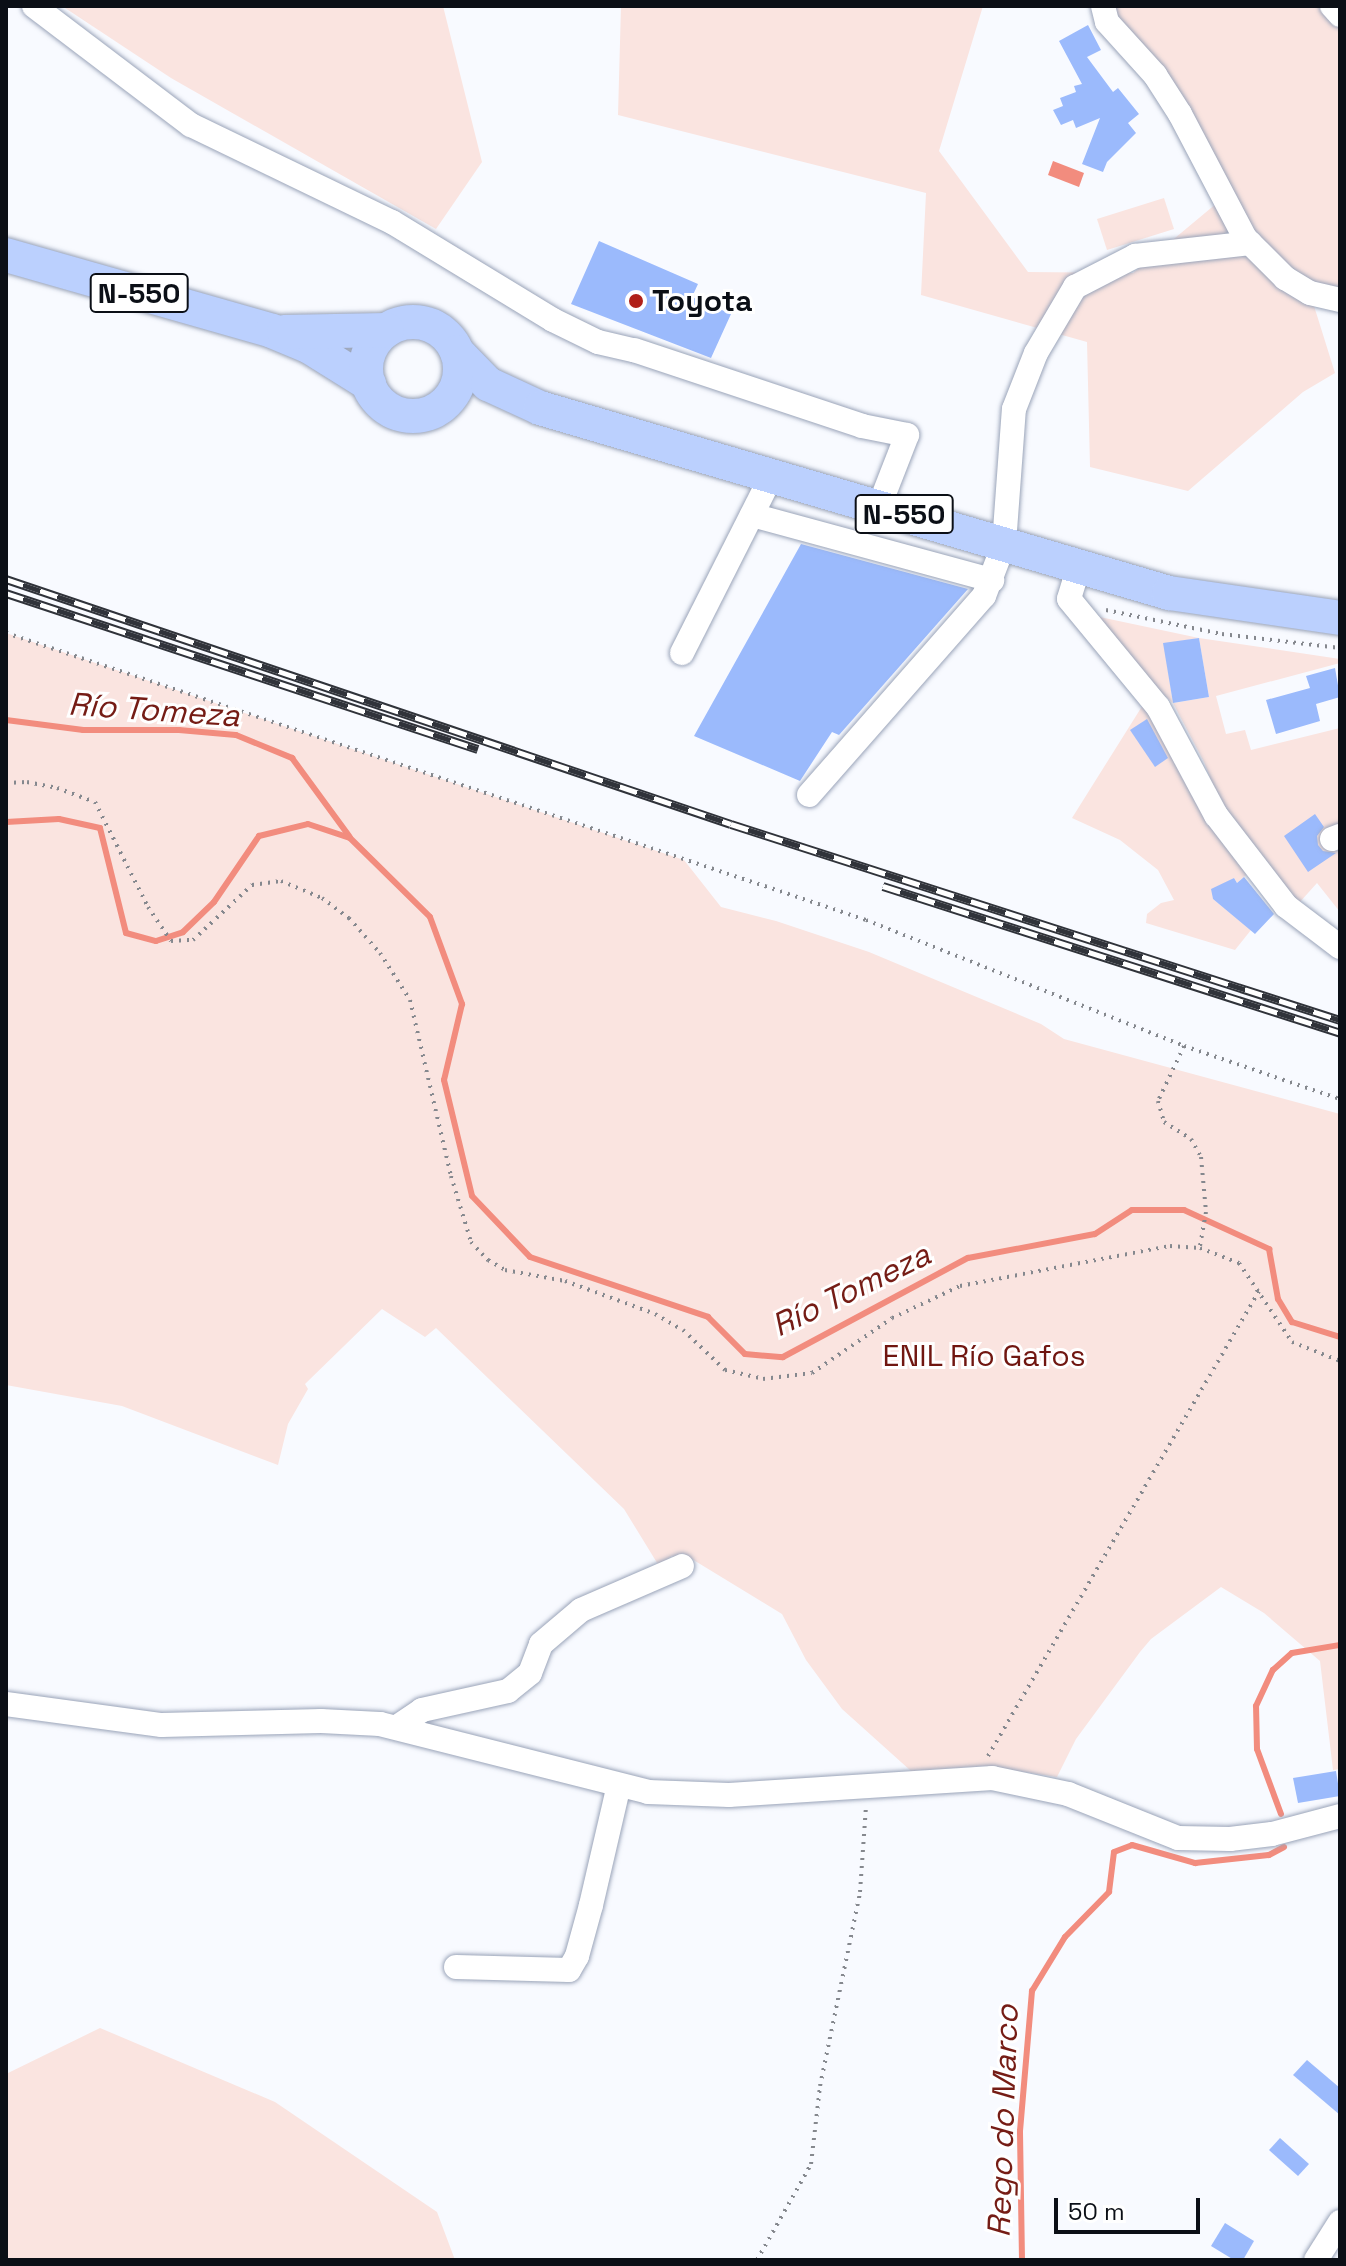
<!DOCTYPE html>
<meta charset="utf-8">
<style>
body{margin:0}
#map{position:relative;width:1346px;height:2266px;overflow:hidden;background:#f8faff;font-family:"Space Grotesk",sans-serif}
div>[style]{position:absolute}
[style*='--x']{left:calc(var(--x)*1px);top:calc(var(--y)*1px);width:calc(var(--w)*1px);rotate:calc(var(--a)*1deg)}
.green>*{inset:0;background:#fae4e0}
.water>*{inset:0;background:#f28c7e}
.stream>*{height:6px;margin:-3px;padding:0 3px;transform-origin:3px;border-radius:3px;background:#f28c7e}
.building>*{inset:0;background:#9bbafc}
.path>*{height:4px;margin-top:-2px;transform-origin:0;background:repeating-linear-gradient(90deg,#85888e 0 2px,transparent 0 8px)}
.roads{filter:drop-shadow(0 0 2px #9aa4b9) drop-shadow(0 0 2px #9aa4b9)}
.minor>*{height:24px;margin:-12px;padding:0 12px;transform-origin:12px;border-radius:12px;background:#fff}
.highway>*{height:34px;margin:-17px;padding:0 17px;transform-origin:17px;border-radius:17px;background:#bbd0fe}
.highway>.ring{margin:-17px;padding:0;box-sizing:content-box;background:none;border:34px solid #bbd0fe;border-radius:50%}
.rail>*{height:9px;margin-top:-4.5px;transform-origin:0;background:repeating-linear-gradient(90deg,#fff 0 18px,#30333a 0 36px);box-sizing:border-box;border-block:2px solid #30333a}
.dots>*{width:22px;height:22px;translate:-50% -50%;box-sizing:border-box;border:4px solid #fff;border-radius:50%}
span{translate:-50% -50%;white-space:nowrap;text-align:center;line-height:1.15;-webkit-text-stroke:6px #fff;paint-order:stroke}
.shield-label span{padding:2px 6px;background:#fff;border:2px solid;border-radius:6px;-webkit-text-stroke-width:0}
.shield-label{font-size:28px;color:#0b0f16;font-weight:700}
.poi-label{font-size:30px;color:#0b0f16;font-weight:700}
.left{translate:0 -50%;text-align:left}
.park-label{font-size:30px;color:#701610}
.water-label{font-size:32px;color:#751c15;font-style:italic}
.frame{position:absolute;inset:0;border:8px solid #0b0f16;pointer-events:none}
.scale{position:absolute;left:1054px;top:2198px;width:146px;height:36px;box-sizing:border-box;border:4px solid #0b0f16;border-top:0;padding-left:10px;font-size:24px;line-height:28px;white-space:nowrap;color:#0b0f16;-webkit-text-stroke:6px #fff;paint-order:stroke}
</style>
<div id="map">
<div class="green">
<i style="clip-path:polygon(62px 6px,443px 6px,482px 162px,436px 229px,171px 78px)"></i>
<i style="clip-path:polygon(621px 6px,983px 6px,939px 151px,1028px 272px,1133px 273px,1223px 198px,1103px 6px,1332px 6px,1340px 15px,1340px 289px,1310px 293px,1335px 373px,1303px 392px,1188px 491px,1090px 467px,1087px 342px,921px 295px,926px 193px,618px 115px)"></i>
<i style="clip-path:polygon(1164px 198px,1174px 229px,1107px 250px,1097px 219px)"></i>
<i style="clip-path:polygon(evenodd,1095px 616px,1199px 638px,1340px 659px,1340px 663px,1216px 696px,1226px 734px,1245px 730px,1251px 750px,1340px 728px,1340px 912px,1317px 883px,1299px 903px,1289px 893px,1221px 806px,1204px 762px,1173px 703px,1151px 684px,1095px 616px,1199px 638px,1209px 697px,1173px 703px,1164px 644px,1199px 638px)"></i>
<i style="clip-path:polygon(6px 633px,684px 860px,721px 907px,776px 921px,869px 952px,1041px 1024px,1064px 1039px,1340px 1114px,1340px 1769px,1333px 1770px,1320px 1661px,1264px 1613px,1221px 1587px,1151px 1639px,1140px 1652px,1076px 1739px,1057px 1777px,986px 1766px,911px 1771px,842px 1709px,806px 1660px,782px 1614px,682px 1553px,682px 1566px,672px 1556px,659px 1566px,624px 1509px,436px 1328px,425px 1337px,382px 1309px,305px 1384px,308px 1389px,288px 1424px,278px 1465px,122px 1406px,6px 1385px)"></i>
<i style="clip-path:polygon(1146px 700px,1252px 870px,1237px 883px,1234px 878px,1212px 890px,1213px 899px,1251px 930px,1235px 950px,1146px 923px,1147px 914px,1161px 903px,1174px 900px,1158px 870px,1120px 840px,1072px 818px)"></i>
<i style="clip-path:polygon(100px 2028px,275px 2102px,437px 2212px,455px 2260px,6px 2260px,6px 2074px)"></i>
</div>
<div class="water">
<i style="clip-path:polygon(1053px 161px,1084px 173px,1079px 187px,1048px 175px)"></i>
</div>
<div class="stream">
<i style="--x:6;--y:720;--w:78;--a:7.4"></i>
<i style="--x:83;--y:730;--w:96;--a:0"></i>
<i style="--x:179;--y:730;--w:57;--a:5"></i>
<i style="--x:236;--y:735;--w:61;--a:22.3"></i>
<i style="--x:292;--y:758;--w:97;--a:53.8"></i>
<i style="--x:6;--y:822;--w:53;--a:-3.2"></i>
<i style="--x:59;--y:819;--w:42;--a:12.4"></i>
<i style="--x:100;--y:828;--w:108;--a:76.1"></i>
<i style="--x:126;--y:933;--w:31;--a:15"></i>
<i style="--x:156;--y:941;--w:28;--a:-18"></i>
<i style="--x:183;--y:932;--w:43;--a:-44.1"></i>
<i style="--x:214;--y:902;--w:80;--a:-55.7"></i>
<i style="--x:259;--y:836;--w:50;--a:-13.8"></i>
<i style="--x:308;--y:824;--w:44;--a:18.4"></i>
<i style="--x:350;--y:838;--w:112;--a:44.6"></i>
<i style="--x:430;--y:917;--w:93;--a:69.8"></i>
<i style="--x:462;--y:1004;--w:78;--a:103.3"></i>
<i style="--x:444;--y:1080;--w:119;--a:76.4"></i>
<i style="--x:472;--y:1196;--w:84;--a:46.4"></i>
<i style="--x:530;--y:1257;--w:188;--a:18.6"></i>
<i style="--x:708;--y:1317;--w:52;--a:45"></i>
<i style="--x:745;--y:1354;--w:38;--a:5"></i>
<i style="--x:783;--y:1357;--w:210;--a:-28.2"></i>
<i style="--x:968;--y:1258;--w:129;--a:-10.7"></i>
<i style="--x:1095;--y:1234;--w:44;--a:-33"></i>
<i style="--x:1132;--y:1210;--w:52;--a:0"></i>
<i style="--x:1184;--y:1210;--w:94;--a:24.6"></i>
<i style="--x:1269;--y:1249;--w:51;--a:79.8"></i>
<i style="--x:1278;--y:1299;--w:27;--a:59"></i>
<i style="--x:1292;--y:1322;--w:50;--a:17.4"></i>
<i style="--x:1281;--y:1814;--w:69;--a:-110.3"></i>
<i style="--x:1257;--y:1749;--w:43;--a:-91.3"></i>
<i style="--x:1256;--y:1706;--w:40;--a:-65"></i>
<i style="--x:1273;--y:1670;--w:25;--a:-42"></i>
<i style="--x:1292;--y:1653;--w:49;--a:-9.5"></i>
<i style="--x:1022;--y:2260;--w:129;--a:-90.9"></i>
<i style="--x:1020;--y:2131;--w:141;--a:-85.1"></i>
<i style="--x:1032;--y:1991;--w:63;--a:-58.6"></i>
<i style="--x:1065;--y:1937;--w:63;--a:-45.6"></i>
<i style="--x:1109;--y:1892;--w:40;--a:-82.9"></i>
<i style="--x:1114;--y:1852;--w:19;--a:-21"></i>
<i style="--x:1132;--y:1845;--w:66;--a:15.9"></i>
<i style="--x:1195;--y:1863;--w:74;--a:-6.2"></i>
<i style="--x:1269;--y:1855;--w:17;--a:-28"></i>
</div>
<div class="building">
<i style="clip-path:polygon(1088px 25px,1101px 50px,1087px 57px,1113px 92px,1118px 88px,1139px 114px,1128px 123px,1136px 133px,1107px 162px,1103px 172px,1082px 164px,1100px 118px,1076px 128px,1073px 120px,1061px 125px,1053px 110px,1063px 106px,1060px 98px,1076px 92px,1074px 86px,1082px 84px,1059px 41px)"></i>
<i style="clip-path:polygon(599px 241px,698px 284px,692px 297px,731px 314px,711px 358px,571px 304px)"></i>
<i style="clip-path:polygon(801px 544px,968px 589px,839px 735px,832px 732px,800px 781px,694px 736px)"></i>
<i style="clip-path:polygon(1199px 638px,1209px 697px,1173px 703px,1163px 643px)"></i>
<i style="clip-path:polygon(1335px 668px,1340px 697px,1316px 704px,1320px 721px,1276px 734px,1266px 700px,1310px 688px,1306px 676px)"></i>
<i style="clip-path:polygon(1147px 719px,1168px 758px,1155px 767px,1130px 730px)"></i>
<i style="clip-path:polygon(1315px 814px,1324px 827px,1317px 836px,1318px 845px,1323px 851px,1336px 853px,1308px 872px,1284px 836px)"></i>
<i style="clip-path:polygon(1244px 877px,1274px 914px,1255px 934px,1213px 899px,1211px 889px,1234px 878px,1237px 883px)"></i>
<i style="clip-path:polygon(1336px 1771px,1340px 1796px,1298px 1803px,1293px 1778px)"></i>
<i style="clip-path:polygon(1307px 2060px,1340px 2088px,1340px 2115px,1293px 2075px)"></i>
<i style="clip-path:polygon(1280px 2138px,1309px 2164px,1298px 2176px,1269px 2150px)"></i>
<i style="clip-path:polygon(1225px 2223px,1254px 2241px,1243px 2260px,1234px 2260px,1211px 2246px)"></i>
</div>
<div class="path">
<i style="--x:1106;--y:610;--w:118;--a:11.7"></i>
<i style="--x:1222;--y:634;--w:119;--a:6.8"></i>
<i style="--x:6;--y:633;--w:907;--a:18.45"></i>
<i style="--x:866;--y:920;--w:342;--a:21.6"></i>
<i style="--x:1184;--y:1046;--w:165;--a:18.8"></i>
<i style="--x:6;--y:783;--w:21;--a:-3"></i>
<i style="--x:27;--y:782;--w:31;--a:11"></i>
<i style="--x:57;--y:788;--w:40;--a:20.2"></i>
<i style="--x:95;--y:802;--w:118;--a:63.2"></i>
<i style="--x:148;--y:907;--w:41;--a:55.9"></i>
<i style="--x:171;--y:941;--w:22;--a:-3"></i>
<i style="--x:193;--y:940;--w:81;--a:-43"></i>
<i style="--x:252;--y:885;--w:29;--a:-8"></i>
<i style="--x:281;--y:881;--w:44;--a:22.5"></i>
<i style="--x:322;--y:898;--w:34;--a:37"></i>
<i style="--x:349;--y:918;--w:47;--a:48.5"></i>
<i style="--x:380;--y:953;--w:56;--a:57.4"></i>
<i style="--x:410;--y:1000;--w:181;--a:76.9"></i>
<i style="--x:451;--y:1176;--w:69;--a:73.1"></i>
<i style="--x:471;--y:1242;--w:25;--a:47"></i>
<i style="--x:488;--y:1260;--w:20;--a:30"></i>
<i style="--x:505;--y:1270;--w:61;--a:10.4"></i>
<i style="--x:565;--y:1281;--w:96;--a:20.1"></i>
<i style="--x:655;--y:1314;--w:32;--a:30"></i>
<i style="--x:683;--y:1330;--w:58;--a:43.6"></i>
<i style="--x:725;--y:1370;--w:39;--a:13"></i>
<i style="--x:763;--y:1379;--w:49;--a:-7"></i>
<i style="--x:812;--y:1373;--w:97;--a:-34.5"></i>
<i style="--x:892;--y:1318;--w:75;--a:-25.2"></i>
<i style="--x:960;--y:1286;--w:214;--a:-10.8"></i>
<i style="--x:1170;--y:1246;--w:30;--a:4"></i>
<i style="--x:1200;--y:1248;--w:42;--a:21"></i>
<i style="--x:1239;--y:1263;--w:95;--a:56.1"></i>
<i style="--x:1292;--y:1342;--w:52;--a:21.6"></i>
<i style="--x:1184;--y:1046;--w:61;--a:115.3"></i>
<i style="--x:1158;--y:1101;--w:22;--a:74"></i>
<i style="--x:1164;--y:1122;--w:32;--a:32"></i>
<i style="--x:1191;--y:1139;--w:21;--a:61"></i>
<i style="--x:1201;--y:1157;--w:55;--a:84.8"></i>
<i style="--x:1206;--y:1212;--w:36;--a:100"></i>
<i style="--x:988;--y:1756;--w:538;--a:-59.77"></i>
<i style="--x:757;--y:2260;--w:110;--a:-60.6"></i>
<i style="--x:811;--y:2164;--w:79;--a:-83.4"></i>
<i style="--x:820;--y:2086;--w:198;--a:-78.3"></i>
<i style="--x:860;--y:1892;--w:85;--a:-86"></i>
</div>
<div class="roads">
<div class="minor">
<i style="--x:34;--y:6;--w:197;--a:37.2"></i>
<i style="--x:191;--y:125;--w:223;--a:25.8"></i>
<i style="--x:392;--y:222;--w:188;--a:31.3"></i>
<i style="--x:553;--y:320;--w:50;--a:26.1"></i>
<i style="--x:598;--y:342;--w:37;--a:13"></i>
<i style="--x:634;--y:350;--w:240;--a:18.4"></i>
<i style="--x:862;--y:426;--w:46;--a:11.3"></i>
<i style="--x:907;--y:435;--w:77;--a:111.3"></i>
<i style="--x:1103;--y:6;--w:16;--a:76"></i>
<i style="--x:1107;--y:22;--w:72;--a:47.8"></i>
<i style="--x:1155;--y:75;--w:46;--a:57.3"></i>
<i style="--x:1180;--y:114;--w:140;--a:62.3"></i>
<i style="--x:1245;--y:238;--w:57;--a:45"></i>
<i style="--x:1285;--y:278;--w:29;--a:31"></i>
<i style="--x:1310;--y:293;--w:31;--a:13"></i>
<i style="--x:1332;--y:6;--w:12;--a:48"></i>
<i style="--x:752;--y:515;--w:249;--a:15.2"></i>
<i style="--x:1079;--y:566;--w:34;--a:107"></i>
<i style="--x:1069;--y:599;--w:140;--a:50.5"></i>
<i style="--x:1158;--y:707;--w:123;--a:61.8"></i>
<i style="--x:1216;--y:815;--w:115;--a:52.4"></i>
<i style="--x:1286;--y:906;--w:68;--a:37.2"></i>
<i style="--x:682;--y:653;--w:199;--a:-63.2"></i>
<i style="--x:809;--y:795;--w:265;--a:-48.7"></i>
<i style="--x:984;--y:596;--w:56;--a:-69"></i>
<i style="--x:1004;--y:544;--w:135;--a:-85.8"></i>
<i style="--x:1014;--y:409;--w:60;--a:-68.6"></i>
<i style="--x:1036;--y:353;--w:77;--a:-59.4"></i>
<i style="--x:1075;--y:287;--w:68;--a:-27.3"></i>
<i style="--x:1135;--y:256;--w:116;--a:-6.4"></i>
<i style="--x:1332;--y:839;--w:9;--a:-21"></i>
<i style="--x:6;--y:1704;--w:157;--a:7.7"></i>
<i style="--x:162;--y:1725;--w:159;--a:-1.4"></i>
<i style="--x:321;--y:1721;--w:59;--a:2.9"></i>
<i style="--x:380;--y:1724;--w:276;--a:14.2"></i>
<i style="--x:648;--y:1792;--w:81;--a:2.1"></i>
<i style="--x:729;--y:1795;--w:264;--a:-3.7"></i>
<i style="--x:992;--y:1778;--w:78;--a:11.9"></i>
<i style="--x:1068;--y:1794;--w:118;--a:21.8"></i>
<i style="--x:1178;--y:1838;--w:52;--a:1.1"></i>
<i style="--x:1230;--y:1839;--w:42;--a:-6.8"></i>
<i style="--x:1272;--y:1834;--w:70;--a:-14.8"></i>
<i style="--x:397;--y:1727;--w:30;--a:-34"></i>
<i style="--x:422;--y:1710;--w:88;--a:-12.5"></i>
<i style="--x:508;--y:1691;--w:28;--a:-39"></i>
<i style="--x:530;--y:1673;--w:31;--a:-69"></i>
<i style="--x:541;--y:1644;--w:52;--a:-40.4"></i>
<i style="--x:581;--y:1610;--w:110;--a:-23.5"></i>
<i style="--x:456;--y:1967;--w:113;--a:1.5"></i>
<i style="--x:569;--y:1970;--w:16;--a:-60"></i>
<i style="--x:577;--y:1956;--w:53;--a:-74.6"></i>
<i style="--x:591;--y:1905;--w:123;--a:-76.9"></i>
<i style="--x:1316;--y:2260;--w:45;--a:-57.7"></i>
</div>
<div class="highway">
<i style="--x:6;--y:255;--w:277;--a:15.9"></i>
<i style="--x:272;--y:331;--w:41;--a:22.8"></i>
<i style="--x:310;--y:347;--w:70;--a:32.1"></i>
<i class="ring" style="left:366px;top:322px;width:60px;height:60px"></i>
<i style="--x:284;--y:332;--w:103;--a:-1.1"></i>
<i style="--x:457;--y:352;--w:45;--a:45.9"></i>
<i style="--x:488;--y:384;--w:57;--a:24.8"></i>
<i style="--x:540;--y:408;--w:656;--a:16.39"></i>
<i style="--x:1169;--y:593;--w:173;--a:8.3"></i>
</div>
</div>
<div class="rail">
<i style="--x:6;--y:579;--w:765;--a:18.67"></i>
<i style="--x:731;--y:824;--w:640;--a:17.84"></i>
<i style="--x:6;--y:593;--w:497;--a:18.3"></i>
<i style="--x:883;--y:886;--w:480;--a:17.8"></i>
</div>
<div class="dots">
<i style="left:636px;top:301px;background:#b02019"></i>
</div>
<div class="shield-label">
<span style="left:139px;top:293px">N-550</span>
<span style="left:904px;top:514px">N-550</span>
</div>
<div class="poi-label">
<span class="left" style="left:652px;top:301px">Toyota</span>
</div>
<div class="park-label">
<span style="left:984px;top:1356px">ENIL Río Gafos</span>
</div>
<div class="water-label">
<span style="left:154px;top:710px;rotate:4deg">Río Tomeza</span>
<span style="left:851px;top:1290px;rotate:-26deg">Río Tomeza</span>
<span style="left:1003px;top:2121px;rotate:-88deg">Rego do Marco</span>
</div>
<div class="frame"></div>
<div class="scale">50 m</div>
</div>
